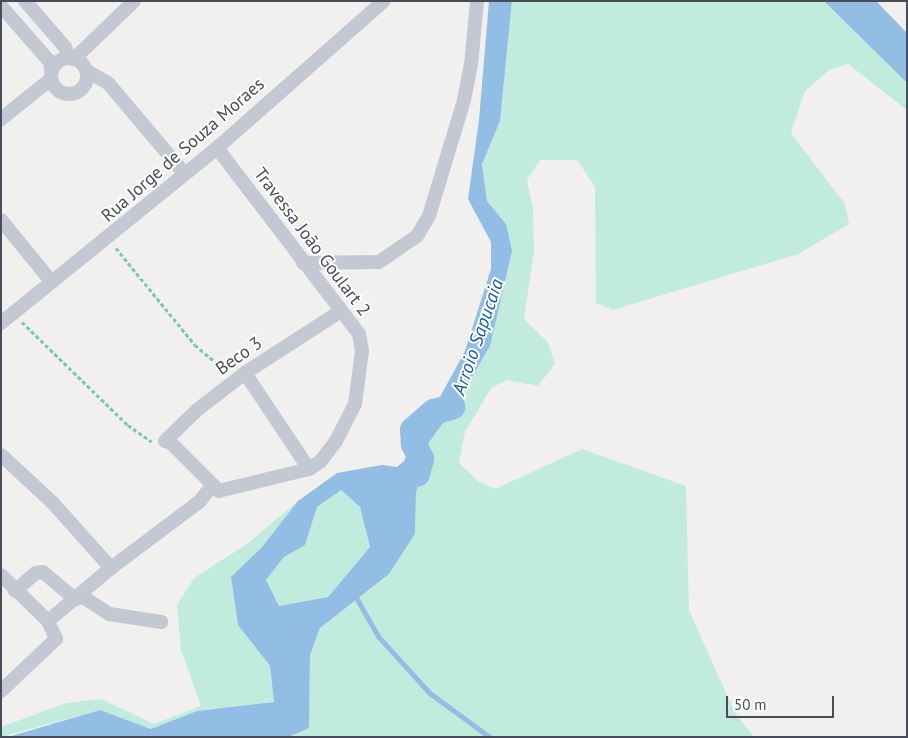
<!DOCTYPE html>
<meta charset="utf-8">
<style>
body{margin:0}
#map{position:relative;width:908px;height:738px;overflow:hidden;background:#f1f0ef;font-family:"PT Sans",sans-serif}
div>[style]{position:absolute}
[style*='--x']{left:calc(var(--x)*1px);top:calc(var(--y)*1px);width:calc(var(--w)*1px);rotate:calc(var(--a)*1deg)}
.green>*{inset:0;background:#c1ecdd}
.water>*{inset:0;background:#92bde5}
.stream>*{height:4.5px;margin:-2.25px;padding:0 2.25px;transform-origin:2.25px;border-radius:2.25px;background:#92bde5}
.river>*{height:26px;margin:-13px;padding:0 13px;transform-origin:13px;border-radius:13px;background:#92bde5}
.path>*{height:2.5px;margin-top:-1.25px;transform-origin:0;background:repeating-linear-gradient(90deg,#7cc7b7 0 4px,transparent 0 6.5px)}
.minor>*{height:14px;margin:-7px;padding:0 7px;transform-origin:7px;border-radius:7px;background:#c4c8d3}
.minor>.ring{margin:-7px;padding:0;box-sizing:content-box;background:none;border:14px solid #c4c8d3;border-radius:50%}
span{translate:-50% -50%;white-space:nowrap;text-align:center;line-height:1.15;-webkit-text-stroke:4px #fff;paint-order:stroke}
.street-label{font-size:18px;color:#494d5b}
.water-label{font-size:19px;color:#175d9f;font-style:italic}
.frame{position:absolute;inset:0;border:2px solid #494d5b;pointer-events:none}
.scale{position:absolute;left:726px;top:696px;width:108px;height:22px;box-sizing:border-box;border:2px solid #494d5b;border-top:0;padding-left:6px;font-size:15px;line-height:18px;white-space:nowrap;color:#494d5b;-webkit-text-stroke:4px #fff;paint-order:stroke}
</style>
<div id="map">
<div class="green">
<i style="clip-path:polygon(512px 1px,824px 1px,907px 83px,907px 110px,848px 64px,829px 70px,805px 91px,791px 133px,845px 204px,849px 224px,798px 254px,613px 310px,596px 303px,595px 187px,577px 160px,540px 160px,527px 180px,533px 209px,534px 251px,524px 319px,548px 342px,555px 364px,538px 386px,507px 380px,491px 388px,465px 432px,459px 463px,478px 481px,495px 489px,582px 449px,686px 486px,689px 610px,735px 713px,754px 737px,288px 737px,309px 728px,310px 655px,320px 628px,389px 574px,415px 534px,416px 493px,427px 445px,455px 406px,490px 346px,506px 224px,487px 201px,482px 164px,500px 121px)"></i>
<i style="clip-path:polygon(341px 490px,360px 507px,370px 547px,328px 597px,279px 606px,266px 580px,284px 557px,305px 545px,317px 507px)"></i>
<i style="clip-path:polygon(298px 501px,262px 547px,231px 577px,238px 625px,270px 666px,274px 702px,197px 711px,151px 729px,100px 710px,1px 737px,1px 727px,66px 703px,101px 699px,154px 724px,201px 706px,181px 650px,177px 605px,194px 578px,247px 544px)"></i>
</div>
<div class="water">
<i style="clip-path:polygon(evenodd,489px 1px,512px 1px,500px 121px,482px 164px,487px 201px,506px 224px,512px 251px,490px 346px,455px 406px,427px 445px,416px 493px,415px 534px,389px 574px,320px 628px,310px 655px,309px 728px,288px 737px,8px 737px,100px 710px,151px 729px,197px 711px,274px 702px,270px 666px,238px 625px,231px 577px,262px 547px,298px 501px,337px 473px,382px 465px,397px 467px,404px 461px,427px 411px,440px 397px,465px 351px,491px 269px,491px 242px,468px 199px,479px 120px,489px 1px,341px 490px,360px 507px,370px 547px,328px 597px,279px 606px,266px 580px,284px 557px,305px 545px,317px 507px,341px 490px)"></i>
<i style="clip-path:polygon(824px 1px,876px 1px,907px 33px,907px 83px)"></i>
</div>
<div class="stream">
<i style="--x:355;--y:595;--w:48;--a:60.3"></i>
<i style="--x:379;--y:637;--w:76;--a:47.7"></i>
<i style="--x:430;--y:693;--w:74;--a:36.3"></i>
</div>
<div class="river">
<i style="--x:417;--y:474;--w:16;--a:-75"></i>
<i style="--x:421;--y:459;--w:17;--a:-115"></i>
<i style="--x:414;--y:444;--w:14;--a:-94"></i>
<i style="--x:413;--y:430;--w:28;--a:-41"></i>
<i style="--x:434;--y:412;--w:19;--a:-16"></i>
</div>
<div class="path">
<i style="--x:116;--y:248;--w:125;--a:50.8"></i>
<i style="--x:195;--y:345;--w:39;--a:40"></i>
<i style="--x:22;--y:322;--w:148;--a:44.2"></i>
<i style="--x:128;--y:425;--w:29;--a:35"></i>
</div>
<div class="minor">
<i style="--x:25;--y:1;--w:61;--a:49"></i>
<i style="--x:65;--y:47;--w:12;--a:70"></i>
<i style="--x:1;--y:6;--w:74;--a:48.8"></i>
<i style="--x:50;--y:62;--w:11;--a:80"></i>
<i class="ring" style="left:51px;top:58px;width:22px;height:22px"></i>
<i style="--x:74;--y:59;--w:83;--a:-44"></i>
<i style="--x:87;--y:71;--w:24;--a:30"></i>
<i style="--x:108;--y:83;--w:119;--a:49.8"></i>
<i style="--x:1;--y:119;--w:64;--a:-38.7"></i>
<i style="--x:217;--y:148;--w:234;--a:52.6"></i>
<i style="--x:359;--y:334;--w:17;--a:80"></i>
<i style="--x:362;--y:351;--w:53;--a:97.5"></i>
<i style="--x:355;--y:404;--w:42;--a:117.2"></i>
<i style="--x:336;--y:441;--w:25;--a:127"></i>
<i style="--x:321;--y:461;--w:14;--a:146"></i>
<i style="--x:1;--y:220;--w:79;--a:50.7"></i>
<i style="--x:303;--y:263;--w:76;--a:-0.8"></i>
<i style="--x:379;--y:262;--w:46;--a:-34.4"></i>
<i style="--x:417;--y:236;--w:23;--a:-59"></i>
<i style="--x:429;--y:216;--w:121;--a:-73.2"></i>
<i style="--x:464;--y:100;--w:36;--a:-79"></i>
<i style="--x:471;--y:65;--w:64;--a:-84.6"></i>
<i style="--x:1;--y:323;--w:278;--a:-39"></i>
<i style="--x:217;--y:148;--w:222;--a:-41.4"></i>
<i style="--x:245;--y:373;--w:115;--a:56.3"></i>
<i style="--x:309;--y:469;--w:93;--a:166.3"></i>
<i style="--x:219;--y:491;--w:68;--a:-135"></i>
<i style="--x:171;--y:443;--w:6;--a:-162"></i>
<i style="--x:165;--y:441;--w:45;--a:-44.1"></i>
<i style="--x:197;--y:410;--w:61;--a:-37.6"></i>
<i style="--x:245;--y:373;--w:114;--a:-32.9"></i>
<i style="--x:1;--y:455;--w:69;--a:42.7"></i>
<i style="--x:52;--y:502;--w:89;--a:48.2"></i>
<i style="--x:1;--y:575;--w:66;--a:44.4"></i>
<i style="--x:15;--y:591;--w:28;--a:-41"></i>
<i style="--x:36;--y:573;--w:7;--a:-8"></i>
<i style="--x:43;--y:572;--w:42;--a:40.2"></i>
<i style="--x:75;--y:599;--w:8;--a:-14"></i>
<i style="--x:83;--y:597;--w:31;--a:33"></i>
<i style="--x:109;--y:614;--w:53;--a:8.7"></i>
<i style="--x:48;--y:621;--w:82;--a:-40.1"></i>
<i style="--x:111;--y:568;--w:110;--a:-36.9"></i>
<i style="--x:199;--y:502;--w:22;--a:-51"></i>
<i style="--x:1;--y:691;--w:76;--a:-43.4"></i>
<i style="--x:56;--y:639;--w:20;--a:-114"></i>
</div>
<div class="street-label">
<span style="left:183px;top:150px;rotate:-41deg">Rua Jorge de Souza Moraes</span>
<span style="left:312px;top:242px;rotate:53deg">Travessa João Goulart 2</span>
<span style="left:239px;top:356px;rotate:-35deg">Beco 3</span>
</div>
<div class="water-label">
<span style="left:478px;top:337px;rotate:-71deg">Arroio Sapucaia</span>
</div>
<div class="frame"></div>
<div class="scale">50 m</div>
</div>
